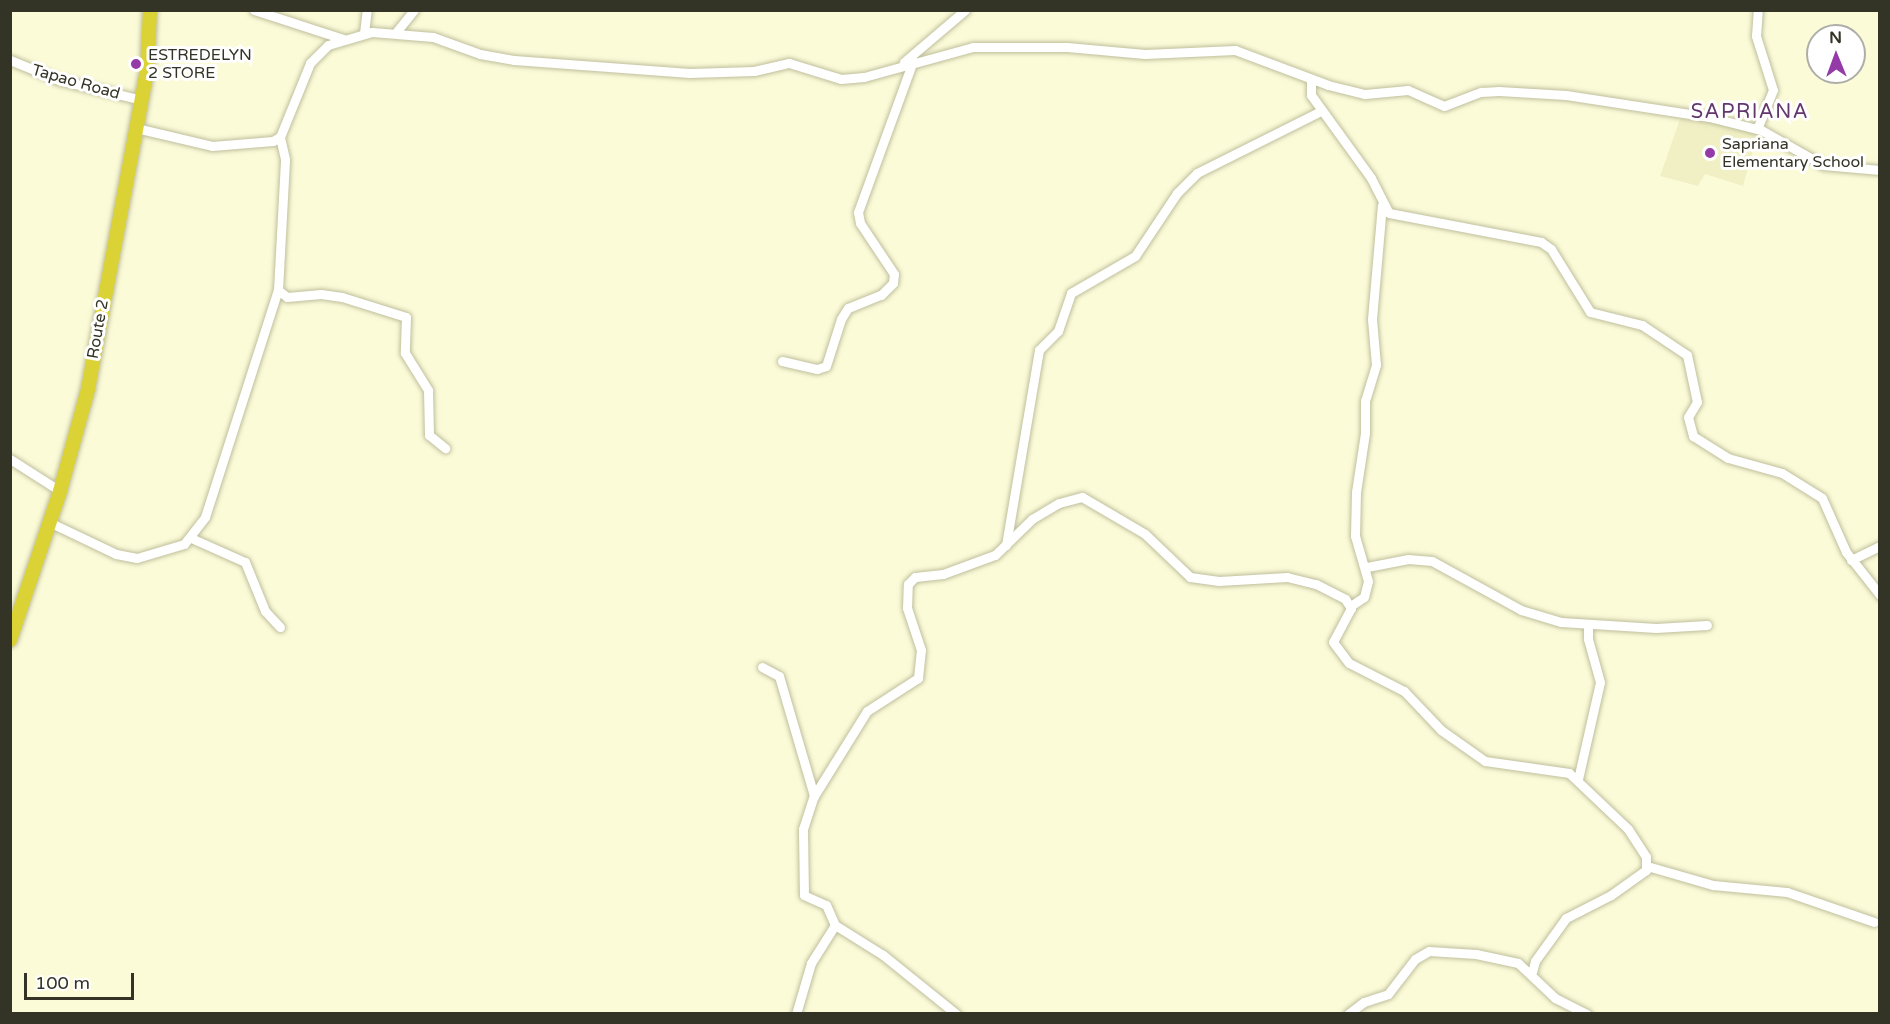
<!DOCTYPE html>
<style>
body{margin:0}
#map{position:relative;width:1890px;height:1024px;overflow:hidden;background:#fcfbd8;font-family:"Varela Round",sans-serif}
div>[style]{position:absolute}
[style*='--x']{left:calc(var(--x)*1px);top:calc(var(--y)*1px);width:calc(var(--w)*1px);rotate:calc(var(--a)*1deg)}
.built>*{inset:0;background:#f1f0c5}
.roads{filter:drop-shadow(0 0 2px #bfbf9d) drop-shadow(0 0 2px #bfbf9d)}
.minor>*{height:9px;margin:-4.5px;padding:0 4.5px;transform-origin:4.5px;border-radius:4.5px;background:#fff}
.highway>*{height:14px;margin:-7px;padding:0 7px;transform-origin:7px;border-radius:7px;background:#dbd336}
.dots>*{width:16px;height:16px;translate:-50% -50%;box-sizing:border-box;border:3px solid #fff;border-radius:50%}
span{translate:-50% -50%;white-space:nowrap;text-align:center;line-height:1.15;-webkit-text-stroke:6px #fff;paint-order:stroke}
.poi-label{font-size:16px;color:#343426}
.left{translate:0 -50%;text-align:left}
.street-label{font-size:16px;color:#343426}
.quarter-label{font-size:20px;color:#62376c;letter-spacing:1.5px}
.frame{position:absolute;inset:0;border:12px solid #343426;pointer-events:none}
.north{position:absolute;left:1806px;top:24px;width:60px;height:60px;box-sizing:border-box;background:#fff;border:2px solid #aeaea8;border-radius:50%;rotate:359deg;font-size:16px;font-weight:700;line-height:24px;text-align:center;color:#343426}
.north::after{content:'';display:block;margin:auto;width:21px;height:27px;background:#943ba7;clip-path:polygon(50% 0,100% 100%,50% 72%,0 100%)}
.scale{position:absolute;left:24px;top:973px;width:110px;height:27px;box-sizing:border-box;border:3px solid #343426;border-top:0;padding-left:8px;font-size:18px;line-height:21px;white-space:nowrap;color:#343426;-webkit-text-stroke:4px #fff;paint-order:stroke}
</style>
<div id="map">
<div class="built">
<i style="clip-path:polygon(1680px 119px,1715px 121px,1758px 133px,1743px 186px,1705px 174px,1698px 186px,1660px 176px)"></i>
</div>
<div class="roads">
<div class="minor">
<i style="--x:254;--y:10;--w:94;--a:18"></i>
<i style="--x:397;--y:31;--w:27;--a:-51"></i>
<i style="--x:364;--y:33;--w:23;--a:-83"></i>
<i style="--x:10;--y:60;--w:53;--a:22.2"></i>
<i style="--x:59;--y:80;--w:85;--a:13.5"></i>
<i style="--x:904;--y:62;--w:80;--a:-40.4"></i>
<i style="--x:1311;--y:80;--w:15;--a:90"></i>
<i style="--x:1311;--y:95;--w:102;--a:54.1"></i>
<i style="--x:1371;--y:178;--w:39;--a:63"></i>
<i style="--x:1389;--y:213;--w:155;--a:10.8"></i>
<i style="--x:1541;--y:242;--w:12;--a:35"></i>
<i style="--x:1551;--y:249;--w:74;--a:58.2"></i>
<i style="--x:1590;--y:312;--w:54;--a:14"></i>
<i style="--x:1642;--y:325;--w:54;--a:33.7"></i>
<i style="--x:1687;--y:355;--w:48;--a:78"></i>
<i style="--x:1697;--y:402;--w:17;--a:121"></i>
<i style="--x:1688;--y:417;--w:20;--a:75"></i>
<i style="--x:1693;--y:436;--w:41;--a:32.2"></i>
<i style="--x:1728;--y:458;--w:56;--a:15.5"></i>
<i style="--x:1782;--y:473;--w:47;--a:32"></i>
<i style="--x:1822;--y:498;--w:59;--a:66"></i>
<i style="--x:1846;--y:552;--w:55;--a:51.7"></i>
<i style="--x:136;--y:128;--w:78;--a:13.3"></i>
<i style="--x:212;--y:146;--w:61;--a:-4.7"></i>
<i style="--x:273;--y:141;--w:8;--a:-30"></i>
<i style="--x:280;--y:137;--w:80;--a:-67.9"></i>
<i style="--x:310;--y:63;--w:25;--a:-45"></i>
<i style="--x:328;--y:45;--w:46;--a:-16.5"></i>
<i style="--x:372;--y:32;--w:61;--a:4.7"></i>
<i style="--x:433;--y:37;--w:50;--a:19.9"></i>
<i style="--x:480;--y:54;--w:35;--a:10"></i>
<i style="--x:514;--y:60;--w:176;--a:4.2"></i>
<i style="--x:690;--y:73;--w:64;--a:-1.8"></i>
<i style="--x:754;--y:71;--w:36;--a:-13"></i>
<i style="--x:789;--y:63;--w:54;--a:17.1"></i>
<i style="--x:841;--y:79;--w:23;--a:-5"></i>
<i style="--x:864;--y:77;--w:113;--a:-15.4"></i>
<i style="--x:973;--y:47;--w:94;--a:0"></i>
<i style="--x:1067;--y:47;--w:78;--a:5.1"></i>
<i style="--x:1145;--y:54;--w:90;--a:-2.5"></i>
<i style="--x:1235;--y:50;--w:99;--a:20.6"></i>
<i style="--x:1328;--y:85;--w:38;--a:14"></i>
<i style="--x:1365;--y:94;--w:43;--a:-5.3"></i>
<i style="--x:1408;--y:90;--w:39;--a:24"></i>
<i style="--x:1444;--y:106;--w:40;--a:-21"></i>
<i style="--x:1481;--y:92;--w:18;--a:-3"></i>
<i style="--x:1499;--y:91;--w:67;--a:3.4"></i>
<i style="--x:1566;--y:95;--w:145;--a:8.7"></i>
<i style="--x:1709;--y:117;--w:54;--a:14"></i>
<i style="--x:1761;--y:130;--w:71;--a:29.4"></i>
<i style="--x:1823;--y:165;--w:57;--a:5"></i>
<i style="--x:1757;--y:129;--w:42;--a:-67.7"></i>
<i style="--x:1773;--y:90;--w:57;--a:-107.5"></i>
<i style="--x:1756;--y:36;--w:26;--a:-86"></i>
<i style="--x:278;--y:290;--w:11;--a:38"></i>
<i style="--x:287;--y:297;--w:34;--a:-5"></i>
<i style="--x:321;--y:294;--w:21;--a:8"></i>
<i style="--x:342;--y:297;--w:67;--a:17.4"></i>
<i style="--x:406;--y:317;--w:36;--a:92"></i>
<i style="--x:405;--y:353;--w:44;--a:58.1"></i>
<i style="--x:428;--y:390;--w:45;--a:88.7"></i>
<i style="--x:429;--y:435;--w:21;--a:39"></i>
<i style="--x:782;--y:361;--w:36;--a:13"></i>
<i style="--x:817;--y:369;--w:9;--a:-18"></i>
<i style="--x:826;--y:366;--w:49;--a:-72.3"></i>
<i style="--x:841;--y:319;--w:13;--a:-58"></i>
<i style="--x:848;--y:308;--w:35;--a:-22"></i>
<i style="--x:881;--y:295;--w:17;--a:-45"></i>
<i style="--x:893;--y:283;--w:9;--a:-84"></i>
<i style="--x:894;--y:274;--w:61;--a:-123.7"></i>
<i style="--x:860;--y:223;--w:11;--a:-100"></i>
<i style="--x:858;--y:212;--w:161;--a:-70"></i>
<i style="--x:10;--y:459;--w:59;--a:32.6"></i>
<i style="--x:49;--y:522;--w:74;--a:25.5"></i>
<i style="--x:116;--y:554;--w:21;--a:11"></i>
<i style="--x:137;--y:558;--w:49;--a:-16.6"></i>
<i style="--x:184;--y:544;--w:34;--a:-52"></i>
<i style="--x:205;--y:517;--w:238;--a:-72.2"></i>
<i style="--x:278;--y:290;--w:131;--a:-86.9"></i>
<i style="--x:285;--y:159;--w:23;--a:-103"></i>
<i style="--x:191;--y:538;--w:59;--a:24"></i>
<i style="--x:245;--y:562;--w:53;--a:67.8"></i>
<i style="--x:265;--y:611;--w:22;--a:47"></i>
<i style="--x:1006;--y:545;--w:198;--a:-80.4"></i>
<i style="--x:1039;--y:350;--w:27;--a:-45"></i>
<i style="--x:1058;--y:331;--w:40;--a:-71.1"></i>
<i style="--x:1071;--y:293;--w:74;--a:-30"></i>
<i style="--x:1135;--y:256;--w:76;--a:-56.3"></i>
<i style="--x:1177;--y:193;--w:28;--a:-45"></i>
<i style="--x:1197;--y:173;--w:139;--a:-26.6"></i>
<i style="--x:1851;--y:560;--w:32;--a:-26"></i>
<i style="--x:1367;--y:567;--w:42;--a:-11"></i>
<i style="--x:1408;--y:559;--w:24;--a:5"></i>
<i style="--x:1432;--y:561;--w:102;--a:28.8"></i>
<i style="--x:1521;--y:610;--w:42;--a:16.7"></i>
<i style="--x:1561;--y:622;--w:95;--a:3.6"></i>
<i style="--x:1656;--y:628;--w:51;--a:-3.4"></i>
<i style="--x:1352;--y:605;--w:14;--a:-34"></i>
<i style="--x:1364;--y:597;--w:16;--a:-76"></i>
<i style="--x:1368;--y:581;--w:47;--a:-106.1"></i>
<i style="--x:1355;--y:536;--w:44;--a:-88.7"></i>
<i style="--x:1356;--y:492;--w:60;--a:-81.3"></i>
<i style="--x:1365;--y:433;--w:32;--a:-90"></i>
<i style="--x:1365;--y:401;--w:38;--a:-73"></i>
<i style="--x:1376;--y:365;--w:46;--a:-95"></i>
<i style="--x:1372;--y:319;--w:114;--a:-85"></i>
<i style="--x:762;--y:667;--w:19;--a:28"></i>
<i style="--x:779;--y:676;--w:125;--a:73.7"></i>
<i style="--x:1578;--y:779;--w:99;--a:-77.2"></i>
<i style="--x:1600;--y:682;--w:45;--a:-105.6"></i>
<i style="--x:1588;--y:639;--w:14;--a:-90"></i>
<i style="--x:1647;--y:866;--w:69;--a:16.1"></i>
<i style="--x:1713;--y:885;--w:74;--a:5.4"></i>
<i style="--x:1787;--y:892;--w:92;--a:19"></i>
<i style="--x:835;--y:925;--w:57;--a:32"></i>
<i style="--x:883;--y:955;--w:94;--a:38.9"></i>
<i style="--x:796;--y:1014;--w:53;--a:-73.6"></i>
<i style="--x:811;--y:963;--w:45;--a:-57.7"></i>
<i style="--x:835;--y:925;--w:22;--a:-114"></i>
<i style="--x:826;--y:905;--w:24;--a:-156"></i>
<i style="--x:804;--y:895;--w:66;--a:-90.9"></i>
<i style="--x:803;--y:829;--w:35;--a:-72"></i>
<i style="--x:814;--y:796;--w:100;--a:-58.1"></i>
<i style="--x:867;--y:711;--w:61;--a:-32.9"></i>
<i style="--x:918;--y:678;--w:28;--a:-84"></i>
<i style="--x:921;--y:650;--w:44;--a:-108.4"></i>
<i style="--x:907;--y:608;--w:24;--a:-88"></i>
<i style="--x:908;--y:584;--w:10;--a:-45"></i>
<i style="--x:915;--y:577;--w:28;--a:-6"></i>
<i style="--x:943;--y:574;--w:55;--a:-20.1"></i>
<i style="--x:995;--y:555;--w:52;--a:-44.2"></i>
<i style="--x:1032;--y:519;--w:31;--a:-31"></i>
<i style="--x:1059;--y:503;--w:24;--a:-15"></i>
<i style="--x:1082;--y:497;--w:73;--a:30.4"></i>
<i style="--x:1145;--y:534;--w:62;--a:43.7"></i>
<i style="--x:1190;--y:577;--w:29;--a:8"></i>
<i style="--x:1219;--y:581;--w:68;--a:-3.4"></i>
<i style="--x:1287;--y:577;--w:30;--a:14"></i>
<i style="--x:1316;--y:584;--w:33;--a:27"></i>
<i style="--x:1345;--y:599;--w:11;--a:56"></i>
<i style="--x:1351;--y:608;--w:38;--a:118"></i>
<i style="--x:1333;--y:642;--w:26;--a:53"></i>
<i style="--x:1349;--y:663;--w:62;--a:27"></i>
<i style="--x:1404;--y:691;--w:54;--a:46.5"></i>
<i style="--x:1441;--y:730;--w:54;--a:35.2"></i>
<i style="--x:1485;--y:761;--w:85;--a:8.1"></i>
<i style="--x:1569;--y:773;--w:81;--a:43.5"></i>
<i style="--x:1628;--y:829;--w:33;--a:57"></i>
<i style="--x:1646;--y:857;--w:13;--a:90"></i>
<i style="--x:1646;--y:870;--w:43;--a:144.5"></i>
<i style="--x:1611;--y:895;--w:51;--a:152.9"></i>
<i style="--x:1566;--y:918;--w:53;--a:125.8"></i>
<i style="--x:1535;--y:961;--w:11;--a:105"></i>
<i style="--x:1348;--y:1014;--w:20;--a:-37"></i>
<i style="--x:1364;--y:1002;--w:25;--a:-18"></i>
<i style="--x:1388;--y:994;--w:44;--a:-52.4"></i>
<i style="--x:1415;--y:959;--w:16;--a:-30"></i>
<i style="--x:1429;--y:951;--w:47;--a:3.7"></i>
<i style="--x:1476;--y:954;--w:43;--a:12.1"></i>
<i style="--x:1518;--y:963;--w:51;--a:43.4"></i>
<i style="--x:1555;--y:998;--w:36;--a:27"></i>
</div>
<div class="highway">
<i style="--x:10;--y:640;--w:157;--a:-71.4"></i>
<i style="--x:60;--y:491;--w:106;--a:-74.6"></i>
<i style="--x:88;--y:389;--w:322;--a:-79.5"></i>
<i style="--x:147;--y:72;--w:62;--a:-87.2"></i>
</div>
</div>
<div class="dots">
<i style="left:136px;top:64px;background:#943ba7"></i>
<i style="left:1710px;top:153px;background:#943ba7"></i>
</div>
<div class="poi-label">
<span class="left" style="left:148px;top:64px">ESTREDELYN<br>2 STORE</span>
<span class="left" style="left:1722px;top:153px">Sapriana<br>Elementary School</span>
</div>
<div class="street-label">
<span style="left:76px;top:82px;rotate:16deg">Tapao Road</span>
<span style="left:98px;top:329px;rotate:-80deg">Route 2</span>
</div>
<div class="quarter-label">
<span style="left:1750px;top:112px">SAPRIANA</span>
</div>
<div class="frame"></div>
<div class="north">N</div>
<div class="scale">100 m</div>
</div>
